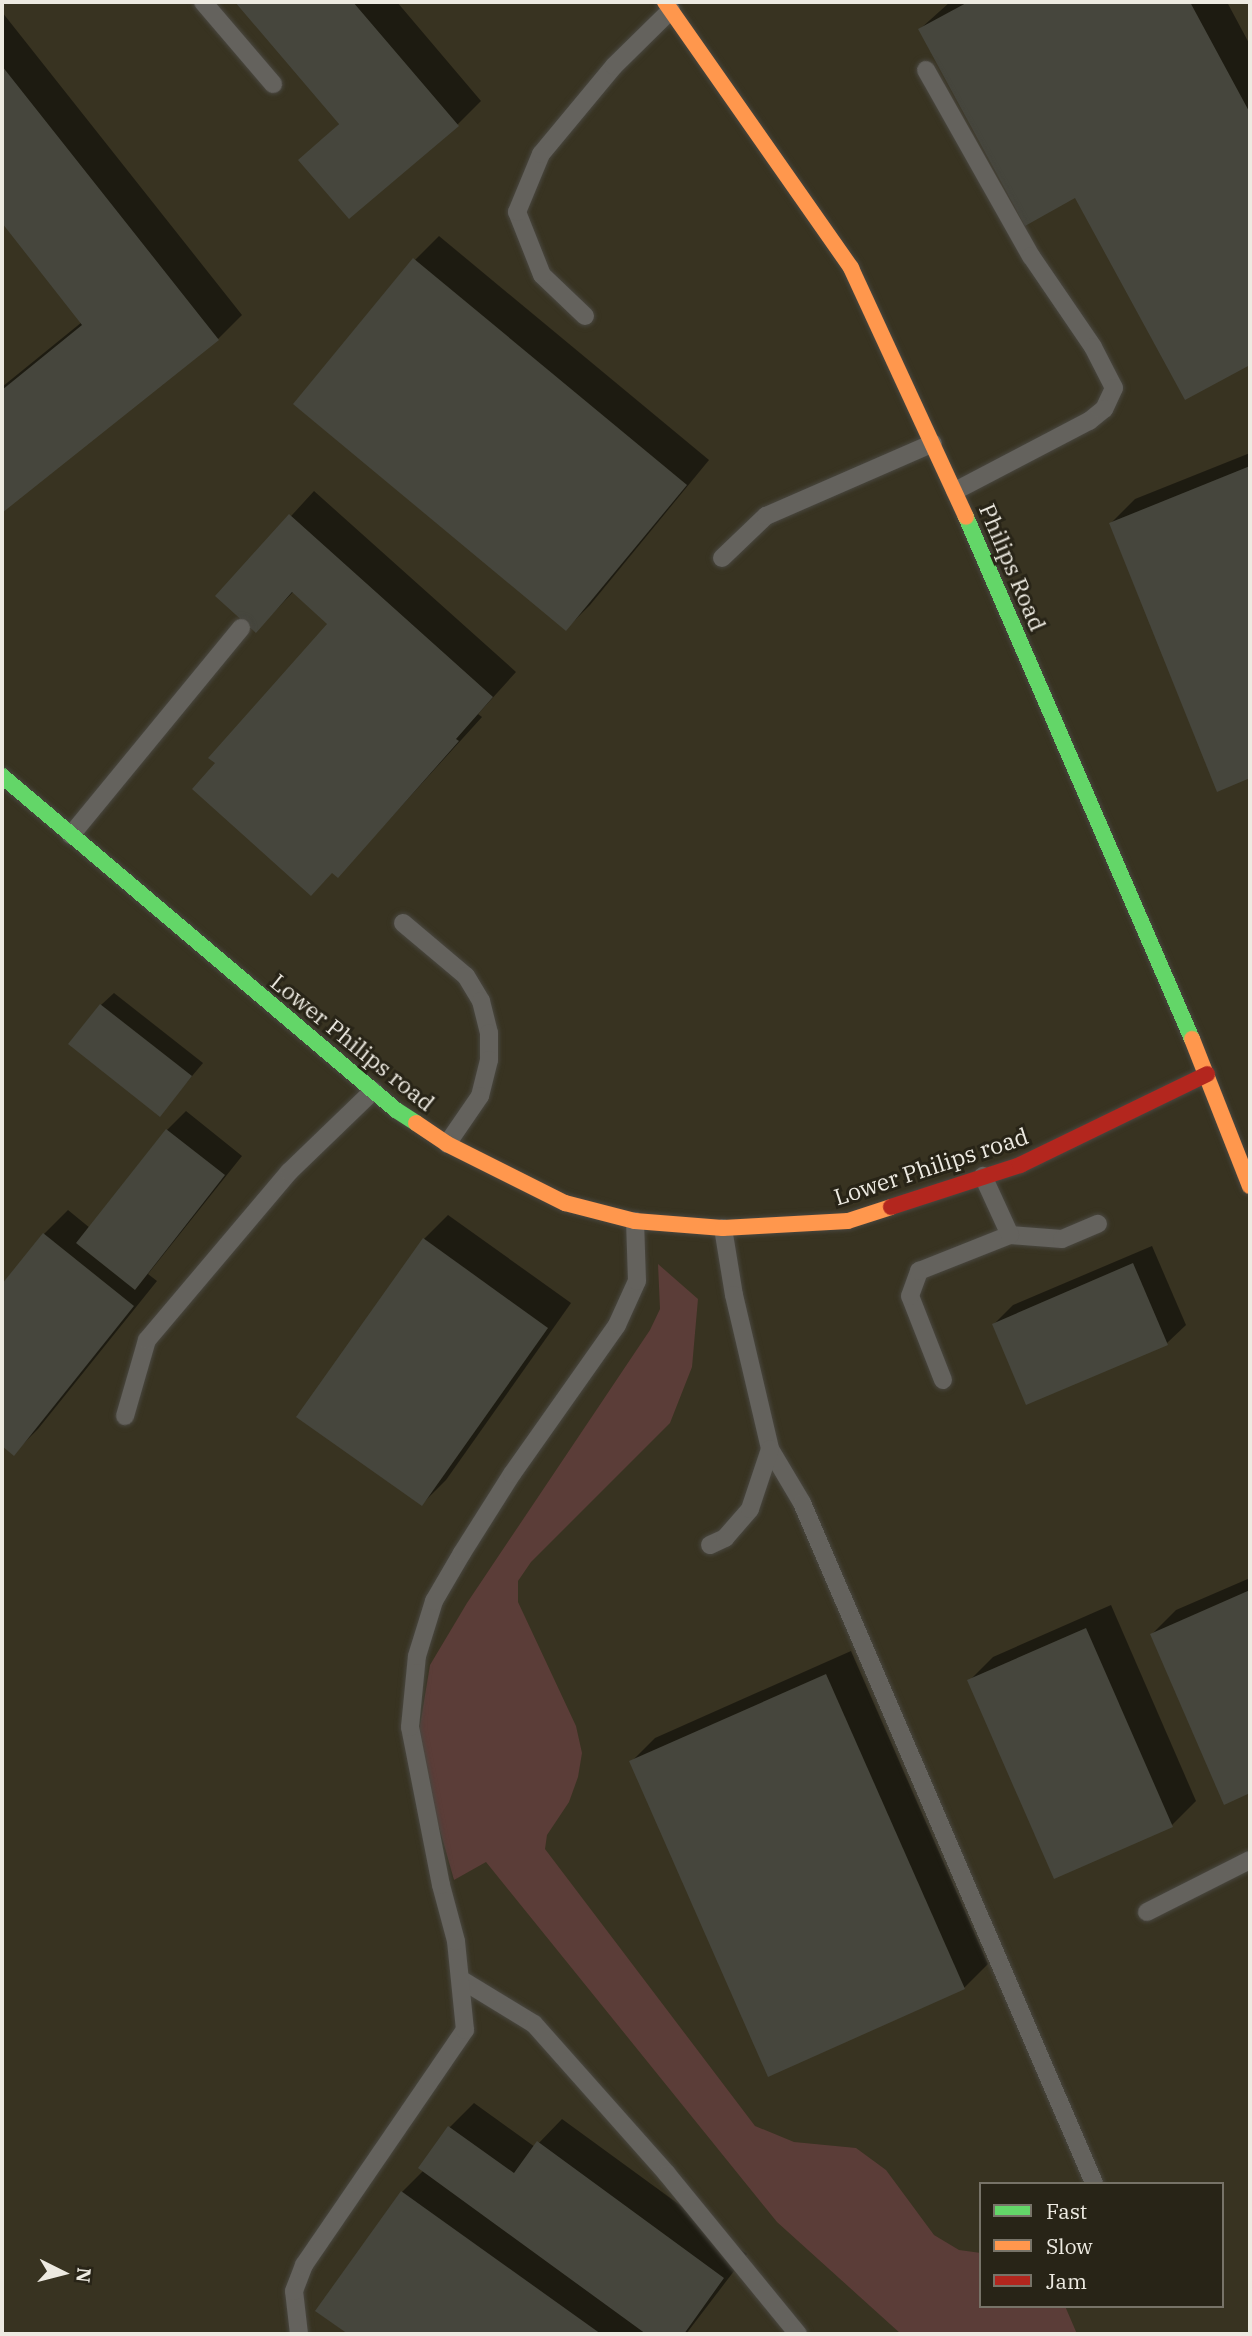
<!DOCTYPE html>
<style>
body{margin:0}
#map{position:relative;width:1252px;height:2336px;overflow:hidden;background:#2e2c24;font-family:"IBM Plex Serif",serif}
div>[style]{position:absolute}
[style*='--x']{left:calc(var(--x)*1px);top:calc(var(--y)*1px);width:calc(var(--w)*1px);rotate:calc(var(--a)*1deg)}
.built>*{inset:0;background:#383321}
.green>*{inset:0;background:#5b3d38}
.shadow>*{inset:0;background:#0007}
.building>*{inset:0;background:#46463d}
.roads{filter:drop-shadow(0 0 2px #494740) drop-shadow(0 0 2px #494740)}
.lane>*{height:18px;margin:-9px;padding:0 9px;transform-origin:9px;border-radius:9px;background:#64625d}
.fast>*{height:16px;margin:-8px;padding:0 8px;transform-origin:8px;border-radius:8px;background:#63d668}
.slow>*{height:16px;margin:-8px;padding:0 8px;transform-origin:8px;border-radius:8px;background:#ff974d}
.jam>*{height:16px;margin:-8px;padding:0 8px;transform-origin:8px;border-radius:8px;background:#b3261e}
span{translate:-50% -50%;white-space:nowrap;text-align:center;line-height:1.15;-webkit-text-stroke:6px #282417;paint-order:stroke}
.street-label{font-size:23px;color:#edeae1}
.frame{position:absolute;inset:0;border:4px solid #edeae1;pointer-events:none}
.legend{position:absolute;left:979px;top:2182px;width:245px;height:126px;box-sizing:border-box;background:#282417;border:2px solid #777368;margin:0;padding:9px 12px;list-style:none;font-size:21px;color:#edeae1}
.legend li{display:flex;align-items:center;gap:14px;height:35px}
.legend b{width:35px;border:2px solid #777368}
.north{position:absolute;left:28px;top:2238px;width:70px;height:70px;-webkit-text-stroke:5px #282417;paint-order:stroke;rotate:96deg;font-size:19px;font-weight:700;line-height:28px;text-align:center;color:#edeae1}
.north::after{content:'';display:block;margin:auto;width:24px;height:32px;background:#edeae1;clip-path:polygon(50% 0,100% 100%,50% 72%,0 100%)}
</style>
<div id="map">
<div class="built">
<i style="clip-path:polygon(evenodd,2px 2px,1250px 2px,1250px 2334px,2px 2334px,2px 2px,981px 2184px,1222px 2184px,1222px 2306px,981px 2306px,981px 2184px)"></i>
</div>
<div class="green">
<i style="clip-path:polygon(658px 1264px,698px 1299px,692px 1367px,670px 1423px,531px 1562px,518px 1581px,518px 1602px,576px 1726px,582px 1753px,578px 1777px,569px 1802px,547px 1835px,545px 1849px,755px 2126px,794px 2142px,856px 2148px,886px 2170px,934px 2235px,959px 2250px,981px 2253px,981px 2306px,1065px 2306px,1077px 2334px,901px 2334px,777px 2222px,486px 1862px,454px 1880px,433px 1806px,419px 1731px,430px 1665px,467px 1603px,650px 1330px,660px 1309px)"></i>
</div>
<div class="shadow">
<i style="clip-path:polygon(238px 2px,397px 2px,481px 101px,457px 125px,301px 160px,340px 123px)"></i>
<i style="clip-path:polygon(950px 2px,1227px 2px,1250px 45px,1250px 363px,1186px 398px,1076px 196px,920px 29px)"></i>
<i style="clip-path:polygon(2px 12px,242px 315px,218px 339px,2px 511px,2px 387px,82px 322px,2px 220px)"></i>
<i style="clip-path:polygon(439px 236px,709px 460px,590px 605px,566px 629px,415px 260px)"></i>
<i style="clip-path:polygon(1250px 453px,1250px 777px,1218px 789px,1111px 523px,1135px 499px)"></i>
<i style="clip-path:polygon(314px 491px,516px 672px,478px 714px,482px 717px,338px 876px,330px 624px,294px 591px,256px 631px,218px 596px)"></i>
<i style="clip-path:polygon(114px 993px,203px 1063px,160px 1114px,101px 1005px)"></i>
<i style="clip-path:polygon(186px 1111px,242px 1156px,148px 1274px,157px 1281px,38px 1429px,14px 1453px,2px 1444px,2px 1287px,44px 1234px,68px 1210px,90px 1228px,167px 1130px)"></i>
<i style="clip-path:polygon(448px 1215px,571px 1303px,446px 1480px,422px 1504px,424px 1239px)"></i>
<i style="clip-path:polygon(1152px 1246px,1186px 1325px,1167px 1343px,994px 1324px,1013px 1305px)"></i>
<i style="clip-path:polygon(1250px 1578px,1250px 1791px,1225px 1802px,1152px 1634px,1176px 1610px)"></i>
<i style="clip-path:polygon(1111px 1605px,1196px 1801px,1172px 1825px,1054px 1877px,969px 1681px,993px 1657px)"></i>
<i style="clip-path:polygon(851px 1651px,988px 1964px,964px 1988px,631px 1762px,655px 1738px)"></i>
<i style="clip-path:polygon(474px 2103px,535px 2147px,562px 2119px,747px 2254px,686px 2334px,351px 2334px,318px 2310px,402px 2192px,424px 2170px,420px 2168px,450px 2127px)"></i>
</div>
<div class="building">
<i style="clip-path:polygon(235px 2px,353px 2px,459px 126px,349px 219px,298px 160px,339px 124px)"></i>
<i style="clip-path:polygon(968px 2px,1190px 2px,1250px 113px,1250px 365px,1185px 400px,1075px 198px,1025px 226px,918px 29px)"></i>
<i style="clip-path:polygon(2px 66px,219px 340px,2px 513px,2px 390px,82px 325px,2px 223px)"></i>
<i style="clip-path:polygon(413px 258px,687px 485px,566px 631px,293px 404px)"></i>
<i style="clip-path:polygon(1250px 466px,1250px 778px,1217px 792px,1109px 523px)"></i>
<i style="clip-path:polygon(289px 514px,493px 697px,456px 739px,459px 741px,338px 878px,332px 873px,311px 896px,192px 789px,215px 763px,208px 758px,327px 624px,292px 592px,256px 633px,215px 596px)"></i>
<i style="clip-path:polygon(100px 1004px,192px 1076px,160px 1117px,68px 1044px)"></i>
<i style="clip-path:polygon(166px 1129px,225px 1175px,135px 1290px,76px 1243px)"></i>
<i style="clip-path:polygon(43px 1233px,134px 1306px,14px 1456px,2px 1446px,2px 1284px)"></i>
<i style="clip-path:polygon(423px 1238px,548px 1328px,422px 1506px,296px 1417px)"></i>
<i style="clip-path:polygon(1133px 1263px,1168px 1345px,1026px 1405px,992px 1324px)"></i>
<i style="clip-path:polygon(1250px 1590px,1250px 1793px,1224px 1805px,1150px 1634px)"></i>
<i style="clip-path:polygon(1086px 1628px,1173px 1827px,1054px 1879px,967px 1680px)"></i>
<i style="clip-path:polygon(826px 1674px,965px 1989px,768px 2077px,629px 1761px)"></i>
<i style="clip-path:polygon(448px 2126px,514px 2173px,537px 2141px,724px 2278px,684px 2334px,646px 2334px,418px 2168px)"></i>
<i style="clip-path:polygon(401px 2191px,601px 2334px,348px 2334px,315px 2311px)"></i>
</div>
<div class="roads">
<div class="lane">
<i style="--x:203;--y:2;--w:108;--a:49.5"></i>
<i style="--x:926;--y:70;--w:214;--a:60.6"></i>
<i style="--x:1031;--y:256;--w:110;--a:55.7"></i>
<i style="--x:1093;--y:347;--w:46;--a:62.9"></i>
<i style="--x:1114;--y:388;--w:23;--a:115"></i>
<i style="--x:1104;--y:409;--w:19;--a:141"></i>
<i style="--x:1089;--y:421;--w:151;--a:152.4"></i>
<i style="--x:585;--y:316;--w:59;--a:-136.4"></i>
<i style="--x:542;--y:275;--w:68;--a:-111.6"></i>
<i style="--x:517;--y:212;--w:63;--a:-67.5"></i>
<i style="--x:541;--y:154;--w:114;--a:-50.3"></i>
<i style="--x:614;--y:66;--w:80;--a:-44.5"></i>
<i style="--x:722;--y:558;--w:61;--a:-43.7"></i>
<i style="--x:766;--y:516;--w:182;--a:-23.6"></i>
<i style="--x:71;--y:835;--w:268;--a:-50.6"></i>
<i style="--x:403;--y:923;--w:82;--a:40.1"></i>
<i style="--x:466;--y:976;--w:29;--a:59"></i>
<i style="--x:481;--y:1001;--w:33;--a:76"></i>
<i style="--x:489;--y:1033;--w:27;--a:90"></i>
<i style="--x:489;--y:1060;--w:37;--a:104"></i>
<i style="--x:480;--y:1096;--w:58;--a:124.5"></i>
<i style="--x:723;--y:1228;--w:68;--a:80.7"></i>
<i style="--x:734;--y:1295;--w:158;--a:76.8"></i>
<i style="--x:770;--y:1449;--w:63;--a:59.3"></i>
<i style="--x:802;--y:1503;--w:740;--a:66.76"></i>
<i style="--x:1010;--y:1235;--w:52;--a:4.4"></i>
<i style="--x:1062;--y:1239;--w:39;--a:-23"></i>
<i style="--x:943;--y:1380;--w:90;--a:-111.4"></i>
<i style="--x:910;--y:1296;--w:27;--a:-70"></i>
<i style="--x:919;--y:1271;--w:98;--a:-21.6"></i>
<i style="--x:1010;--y:1235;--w:65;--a:-114.6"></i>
<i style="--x:125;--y:1416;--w:79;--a:-73.9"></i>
<i style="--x:147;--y:1340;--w:220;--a:-49.8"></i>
<i style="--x:289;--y:1172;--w:117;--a:-44"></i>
<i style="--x:710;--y:1545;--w:17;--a:-25"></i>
<i style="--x:725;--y:1538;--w:38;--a:-49"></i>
<i style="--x:750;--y:1509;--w:63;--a:-71.6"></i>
<i style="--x:1147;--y:1912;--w:115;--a:-26.8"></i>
<i style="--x:462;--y:1980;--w:84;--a:31.4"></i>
<i style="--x:534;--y:2024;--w:200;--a:48.4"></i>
<i style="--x:667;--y:2174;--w:207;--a:50.7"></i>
<i style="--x:299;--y:2334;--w:43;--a:-96.6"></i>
<i style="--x:294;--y:2291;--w:28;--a:-69"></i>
<i style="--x:304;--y:2265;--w:285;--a:-55.6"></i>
<i style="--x:465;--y:2030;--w:89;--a:-95.8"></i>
<i style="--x:456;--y:1941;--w:58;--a:-105"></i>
<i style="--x:441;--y:1885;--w:161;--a:-101.1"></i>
<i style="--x:410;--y:1727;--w:71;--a:-84.4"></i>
<i style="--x:417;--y:1656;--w:58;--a:-72.8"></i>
<i style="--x:434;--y:1601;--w:56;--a:-59.7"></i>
<i style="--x:462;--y:1553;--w:93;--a:-57.7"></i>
<i style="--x:512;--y:1474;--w:182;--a:-54.8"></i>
<i style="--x:617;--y:1325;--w:48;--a:-65.6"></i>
<i style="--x:637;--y:1281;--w:60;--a:-91.9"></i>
</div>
<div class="fast">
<i style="--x:966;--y:517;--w:569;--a:66.59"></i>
<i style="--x:2;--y:776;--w:517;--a:40.29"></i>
<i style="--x:396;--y:1110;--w:24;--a:33"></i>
</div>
<div class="slow">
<i style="--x:665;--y:2;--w:325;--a:55"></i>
<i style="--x:851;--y:268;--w:274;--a:65.2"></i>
<i style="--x:1192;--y:1039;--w:158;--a:68.5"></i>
<i style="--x:416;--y:1123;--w:37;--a:34"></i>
<i style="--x:447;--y:1144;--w:132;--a:26.6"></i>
<i style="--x:565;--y:1203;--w:72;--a:14.4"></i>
<i style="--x:635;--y:1221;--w:88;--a:4.5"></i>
<i style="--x:723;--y:1228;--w:125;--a:-3.2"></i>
<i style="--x:848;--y:1221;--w:45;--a:-18"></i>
</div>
<div class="jam">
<i style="--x:891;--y:1207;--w:136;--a:-18"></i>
<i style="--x:1020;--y:1165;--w:208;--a:-25.9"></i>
</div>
</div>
<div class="street-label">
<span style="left:1013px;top:567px;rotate:67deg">Philips Road</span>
<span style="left:353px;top:1042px;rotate:39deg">Lower Philips road</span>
<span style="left:931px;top:1166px;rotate:-18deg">Lower Philips road</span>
</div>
<div class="frame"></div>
<ul class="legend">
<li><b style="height:9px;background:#63d668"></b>Fast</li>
<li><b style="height:9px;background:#ff974d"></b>Slow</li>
<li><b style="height:9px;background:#b3261e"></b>Jam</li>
</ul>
<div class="north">N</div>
</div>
